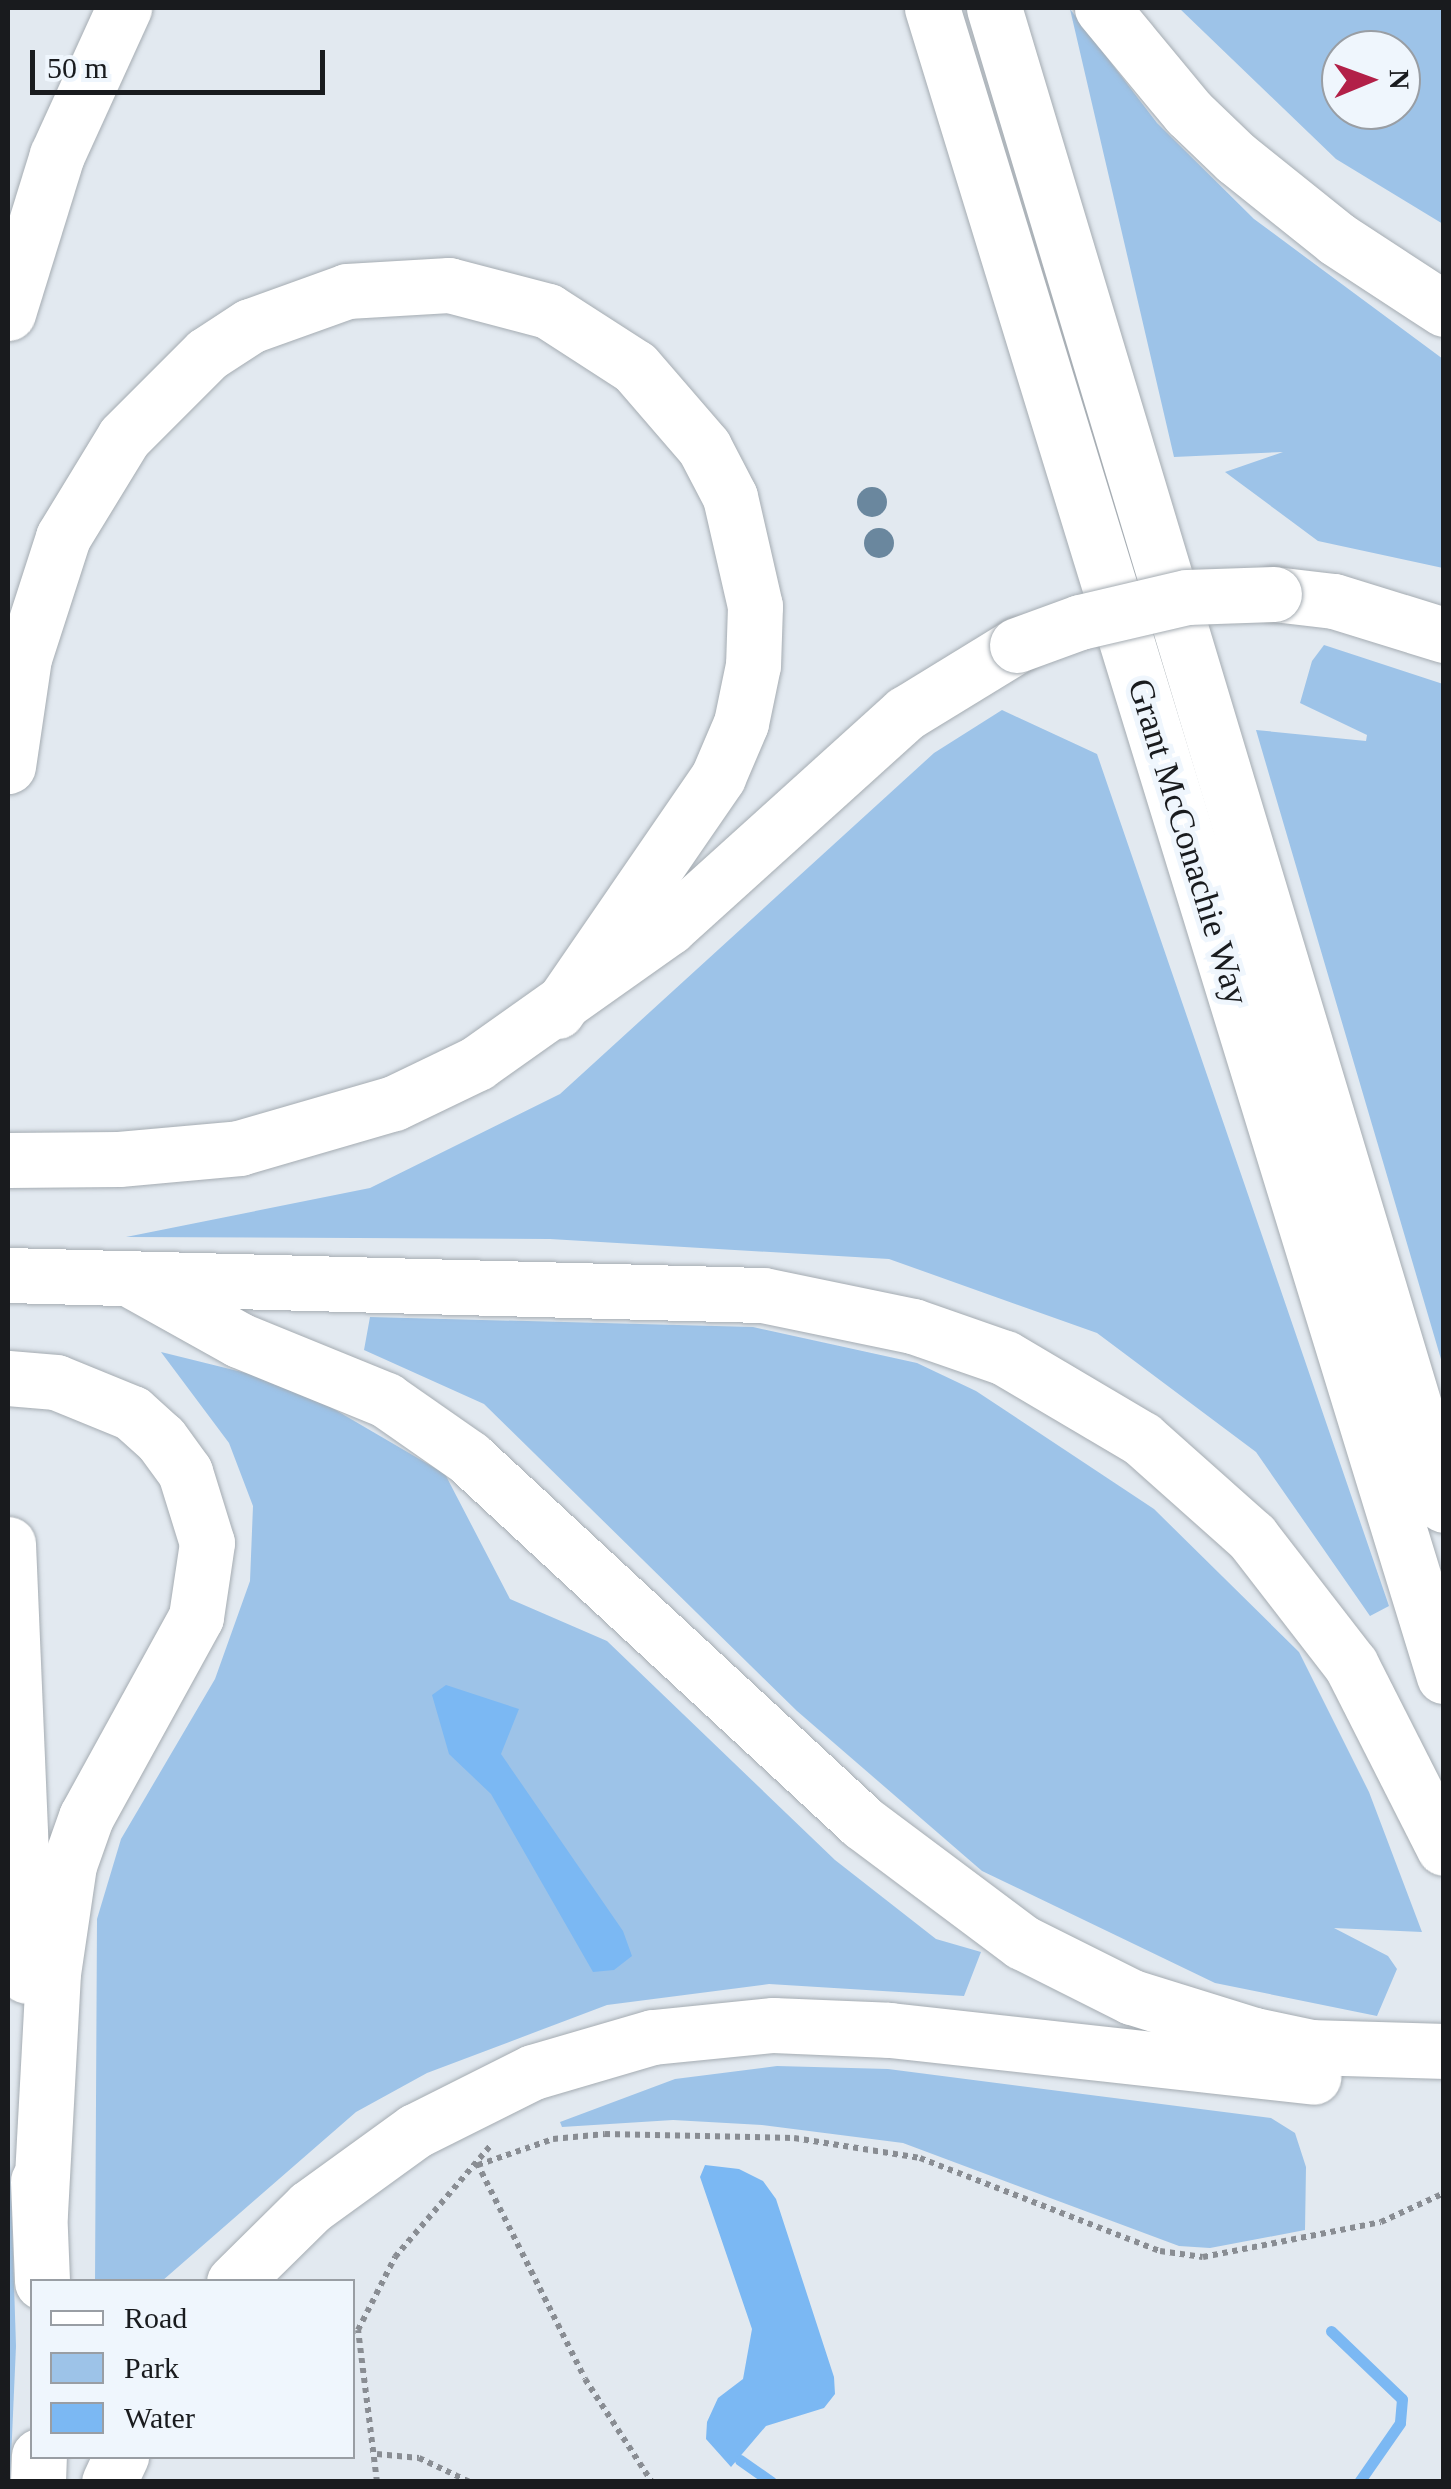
<!DOCTYPE html>
<style>
body{margin:0}
#map{position:relative;width:1451px;height:2489px;overflow:hidden;background:#e2e9f0;font-family:Georgia,serif}
div>[style]{position:absolute}
[style*='--x']{left:calc(var(--x)*1px);top:calc(var(--y)*1px);width:calc(var(--w)*1px);rotate:calc(var(--a)*1deg)}
.green>*{inset:0;background:#9dc3e8}
.water>*{inset:0;background:#7bb8f3}
.stream>*{height:11px;margin:-5.5px;padding:0 5.5px;transform-origin:5.5px;border-radius:5.5px;background:#7bb8f3}
.path>*{height:6px;margin-top:-3px;transform-origin:0;background:repeating-linear-gradient(90deg,#898d93 0 5px,transparent 0 10px)}
.roads{filter:drop-shadow(0 0 2px #a5acb2) drop-shadow(0 0 2px #a5acb2)}
.primary>*{height:55px;margin:-27.5px;padding:0 27.5px;transform-origin:27.5px;border-radius:27.5px;background:#fff}
.bridges{filter:drop-shadow(0 0 2px #a5acb2) drop-shadow(0 0 2px #a5acb2)}
.primary-bridge>*{height:55px;margin:-27.5px;padding:0 27.5px;transform-origin:27.5px;border-radius:27.5px;background:#fff}
.trees>*{width:30px;height:30px;margin:-15px;border-radius:50%;background:#6a879e}
span{translate:-50% -50%;white-space:nowrap;text-align:center;line-height:1.15;-webkit-text-stroke:10px #eff6fd;paint-order:stroke}
.street-label{font-size:35px;color:#191b1e}
.frame{position:absolute;inset:0;border:10px solid #191b1e;pointer-events:none}
.legend{position:absolute;left:30px;top:2279px;width:325px;height:180px;box-sizing:border-box;background:#eff6fd;border:2px solid #999ea4;margin:0;padding:12px 18px;list-style:none;font-size:30px;color:#191b1e}
.legend li{display:flex;align-items:center;gap:20px;height:50px}
.legend b{width:50px;border:2px solid #999ea4}
.north{position:absolute;left:1321px;top:30px;width:100px;height:100px;box-sizing:border-box;background:#eff6fd;border:2px solid #999ea4;border-radius:50%;rotate:89deg;font-size:28px;font-weight:700;line-height:40px;text-align:center;color:#191b1e}
.north::after{content:'';display:block;margin:auto;width:35px;height:45px;background:#b22048;clip-path:polygon(50% 0,100% 100%,50% 72%,0 100%)}
.scale{position:absolute;left:30px;top:50px;width:295px;height:45px;box-sizing:border-box;border:5px solid #191b1e;border-top:0;padding-left:12px;font-size:30px;line-height:35px;white-space:nowrap;color:#191b1e;-webkit-text-stroke:8px #eff6fd;paint-order:stroke}
</style>
<div id="map">
<div class="green">
<i style="clip-path:polygon(evenodd,1179px 8px,1443px 8px,1443px 224px,1336px 159px,1179px 8px,1341px 50px,1401px 50px,1401px 110px,1341px 110px,1341px 50px)"></i>
<i style="clip-path:polygon(1070px 9px,1157px 123px,1254px 219px,1443px 359px,1443px 568px,1318px 541px,1225px 472px,1283px 452px,1174px 457px)"></i>
<i style="clip-path:polygon(1324px 645px,1443px 684px,1443px 1366px,1256px 730px,1366px 741px,1367px 735px,1300px 703px,1312px 661px)"></i>
<i style="clip-path:polygon(1002px 710px,1097px 754px,1389px 1606px,1370px 1616px,1256px 1452px,1097px 1333px,889px 1259px,550px 1239px,126px 1237px,370px 1188px,560px 1094px,934px 753px)"></i>
<i style="clip-path:polygon(370px 1317px,753px 1327px,917px 1363px,976px 1391px,1154px 1509px,1299px 1652px,1369px 1792px,1422px 1932px,1334px 1928px,1388px 1956px,1397px 1969px,1377px 2016px,1215px 1983px,982px 1871px,797px 1711px,484px 1404px,364px 1350px)"></i>
<i style="clip-path:polygon(161px 1352px,291px 1384px,445px 1474px,510px 1599px,607px 1641px,835px 1860px,936px 1939px,981px 1952px,964px 1996px,769px 1984px,607px 2005px,427px 2073px,356px 2112px,162px 2281px,95px 2282px,97px 1919px,121px 1839px,215px 1679px,250px 1581px,253px 1506px,229px 1443px)"></i>
<i style="clip-path:polygon(777px 2066px,888px 2069px,1271px 2118px,1295px 2133px,1306px 2167px,1305px 2230px,1210px 2248px,1179px 2246px,903px 2143px,762px 2125px,673px 2120px,562px 2127px,560px 2122px,675px 2079px)"></i>
<i style="clip-path:polygon(8px 2099px,16px 2346px,10px 2482px,8px 2481px)"></i>
</div>
<div class="water">
<i style="clip-path:polygon(446px 1685px,519px 1709px,501px 1754px,623px 1931px,632px 1956px,614px 1970px,593px 1972px,491px 1794px,449px 1754px,432px 1695px)"></i>
<i style="clip-path:polygon(705px 2165px,739px 2169px,763px 2181px,776px 2199px,834px 2377px,835px 2394px,824px 2408px,766px 2426px,731px 2467px,706px 2439px,707px 2422px,718px 2398px,743px 2379px,752px 2329px,700px 2177px)"></i>
</div>
<div class="stream">
<i style="--x:1331;--y:2331;--w:98;--a:43.8"></i>
<i style="--x:1402;--y:2399;--w:24;--a:95"></i>
<i style="--x:1400;--y:2423;--w:72;--a:124.8"></i>
<i style="--x:740;--y:2460;--w:38;--a:35"></i>
</div>
<div class="path">
<i style="--x:477;--y:2163;--w:241;--a:63.4"></i>
<i style="--x:585;--y:2379;--w:123;--a:57"></i>
<i style="--x:478;--y:2165;--w:79;--a:-19.1"></i>
<i style="--x:553;--y:2139;--w:52;--a:-5.5"></i>
<i style="--x:605;--y:2134;--w:189;--a:1.2"></i>
<i style="--x:794;--y:2138;--w:128;--a:9"></i>
<i style="--x:920;--y:2158;--w:257;--a:21.2"></i>
<i style="--x:1160;--y:2251;--w:43;--a:7.9"></i>
<i style="--x:1203;--y:2257;--w:181;--a:-11.1"></i>
<i style="--x:1381;--y:2222;--w:69;--a:-24.7"></i>
<i style="--x:377;--y:2454;--w:42;--a:5.4"></i>
<i style="--x:419;--y:2458;--w:56;--a:25.2"></i>
<i style="--x:377;--y:2482;--w:153;--a:-97.1"></i>
<i style="--x:358;--y:2330;--w:82;--a:-63.1"></i>
<i style="--x:395;--y:2257;--w:146;--a:-49.4"></i>
</div>
<div class="roads">
<div class="primary">
<i style="--x:932;--y:8;--w:1745;--a:72.94"></i>
<i style="--x:994;--y:8;--w:1563;--a:73.27"></i>
<i style="--x:1102;--y:8;--w:136;--a:50.4"></i>
<i style="--x:1189;--y:113;--w:65;--a:43.8"></i>
<i style="--x:1236;--y:158;--w:129;--a:38.7"></i>
<i style="--x:1337;--y:239;--w:128;--a:33.2"></i>
<i style="--x:8;--y:313;--w:165;--a:-72.8"></i>
<i style="--x:57;--y:155;--w:162;--a:-65.5"></i>
<i style="--x:1274;--y:594;--w:60;--a:6.7"></i>
<i style="--x:1334;--y:601;--w:115;--a:17.2"></i>
<i style="--x:8;--y:766;--w:109;--a:-81.6"></i>
<i style="--x:24;--y:658;--w:127;--a:-72.1"></i>
<i style="--x:63;--y:537;--w:117;--a:-58.6"></i>
<i style="--x:124;--y:437;--w:117;--a:-45"></i>
<i style="--x:207;--y:354;--w:51;--a:-33.1"></i>
<i style="--x:250;--y:326;--w:103;--a:-19.8"></i>
<i style="--x:347;--y:291;--w:102;--a:-3.4"></i>
<i style="--x:449;--y:285;--w:102;--a:14.7"></i>
<i style="--x:548;--y:311;--w:103;--a:32.8"></i>
<i style="--x:635;--y:367;--w:106;--a:49.2"></i>
<i style="--x:704;--y:447;--w:56;--a:62.5"></i>
<i style="--x:730;--y:497;--w:112;--a:77.1"></i>
<i style="--x:755;--y:606;--w:59;--a:91.9"></i>
<i style="--x:753;--y:665;--w:59;--a:101.7"></i>
<i style="--x:741;--y:723;--w:59;--a:113.1"></i>
<i style="--x:718;--y:777;--w:284;--a:124.5"></i>
<i style="--x:8;--y:1160;--w:111;--a:-0.5"></i>
<i style="--x:119;--y:1159;--w:121;--a:-5.2"></i>
<i style="--x:239;--y:1148;--w:161;--a:-16.2"></i>
<i style="--x:394;--y:1103;--w:92;--a:-25.7"></i>
<i style="--x:477;--y:1063;--w:235;--a:-35.3"></i>
<i style="--x:669;--y:927;--w:319;--a:-42.1"></i>
<i style="--x:906;--y:713;--w:130;--a:-31.5"></i>
<i style="--x:8;--y:1275;--w:755;--a:1.52"></i>
<i style="--x:763;--y:1295;--w:153;--a:11.7"></i>
<i style="--x:913;--y:1326;--w:97;--a:19.2"></i>
<i style="--x:1005;--y:1358;--w:159;--a:30.6"></i>
<i style="--x:1142;--y:1439;--w:147;--a:41.7"></i>
<i style="--x:1252;--y:1537;--w:162;--a:52.3"></i>
<i style="--x:1351;--y:1665;--w:205;--a:63.1"></i>
<i style="--x:135;--y:1282;--w:119;--a:29.1"></i>
<i style="--x:239;--y:1340;--w:159;--a:22.2"></i>
<i style="--x:386;--y:1400;--w:101;--a:34.9"></i>
<i style="--x:469;--y:1458;--w:537;--a:42.81"></i>
<i style="--x:863;--y:1823;--w:199;--a:36.8"></i>
<i style="--x:1022;--y:1942;--w:123;--a:26.6"></i>
<i style="--x:1132;--y:1997;--w:128;--a:17.3"></i>
<i style="--x:1254;--y:2035;--w:58;--a:11.9"></i>
<i style="--x:1311;--y:2047;--w:133;--a:1.7"></i>
<i style="--x:8;--y:1378;--w:48;--a:4.8"></i>
<i style="--x:56;--y:1382;--w:82;--a:22.2"></i>
<i style="--x:132;--y:1413;--w:39;--a:42"></i>
<i style="--x:161;--y:1439;--w:41;--a:54"></i>
<i style="--x:185;--y:1472;--w:74;--a:72.8"></i>
<i style="--x:207;--y:1543;--w:75;--a:98.5"></i>
<i style="--x:196;--y:1617;--w:228;--a:118.8"></i>
<i style="--x:86;--y:1817;--w:51;--a:109.5"></i>
<i style="--x:69;--y:1865;--w:109;--a:98.4"></i>
<i style="--x:53;--y:1973;--w:243;--a:93.1"></i>
<i style="--x:8;--y:1544;--w:432;--a:87.6"></i>
<i style="--x:38;--y:2181;--w:101;--a:87.7"></i>
<i style="--x:234;--y:2282;--w:107;--a:-44.6"></i>
<i style="--x:310;--y:2207;--w:130;--a:-35.9"></i>
<i style="--x:415;--y:2131;--w:132;--a:-26.6"></i>
<i style="--x:533;--y:2072;--w:125;--a:-16.3"></i>
<i style="--x:653;--y:2037;--w:121;--a:-5.7"></i>
<i style="--x:773;--y:2025;--w:117;--a:2.4"></i>
<i style="--x:890;--y:2030;--w:426;--a:6.3"></i>
<i style="--x:38;--y:2482;--w:26;--a:-88"></i>
<i style="--x:109;--y:2482;--w:29;--a:-65"></i>
</div>
</div>
<div class="bridges">
<div class="primary-bridge">
<i style="--x:1017;--y:645;--w:67;--a:-20.1"></i>
<i style="--x:1080;--y:622;--w:110;--a:-13.2"></i>
<i style="--x:1187;--y:597;--w:87;--a:-2"></i>
</div>
</div>
<div class="trees">
<i style="left:872px;top:502px"></i>
<i style="left:879px;top:543px"></i>
</div>
<div class="street-label">
<span style="left:1188px;top:842px;rotate:73deg">Grant McConachie Way</span>
</div>
<div class="frame"></div>
<ul class="legend">
<li><b style="height:12px;background:#fff"></b>Road</li>
<li><b style="height:28px;background:#9dc3e8"></b>Park</li>
<li><b style="height:28px;background:#7bb8f3"></b>Water</li>
</ul>
<div class="north">N</div>
<div class="scale">50 m</div>
</div>
